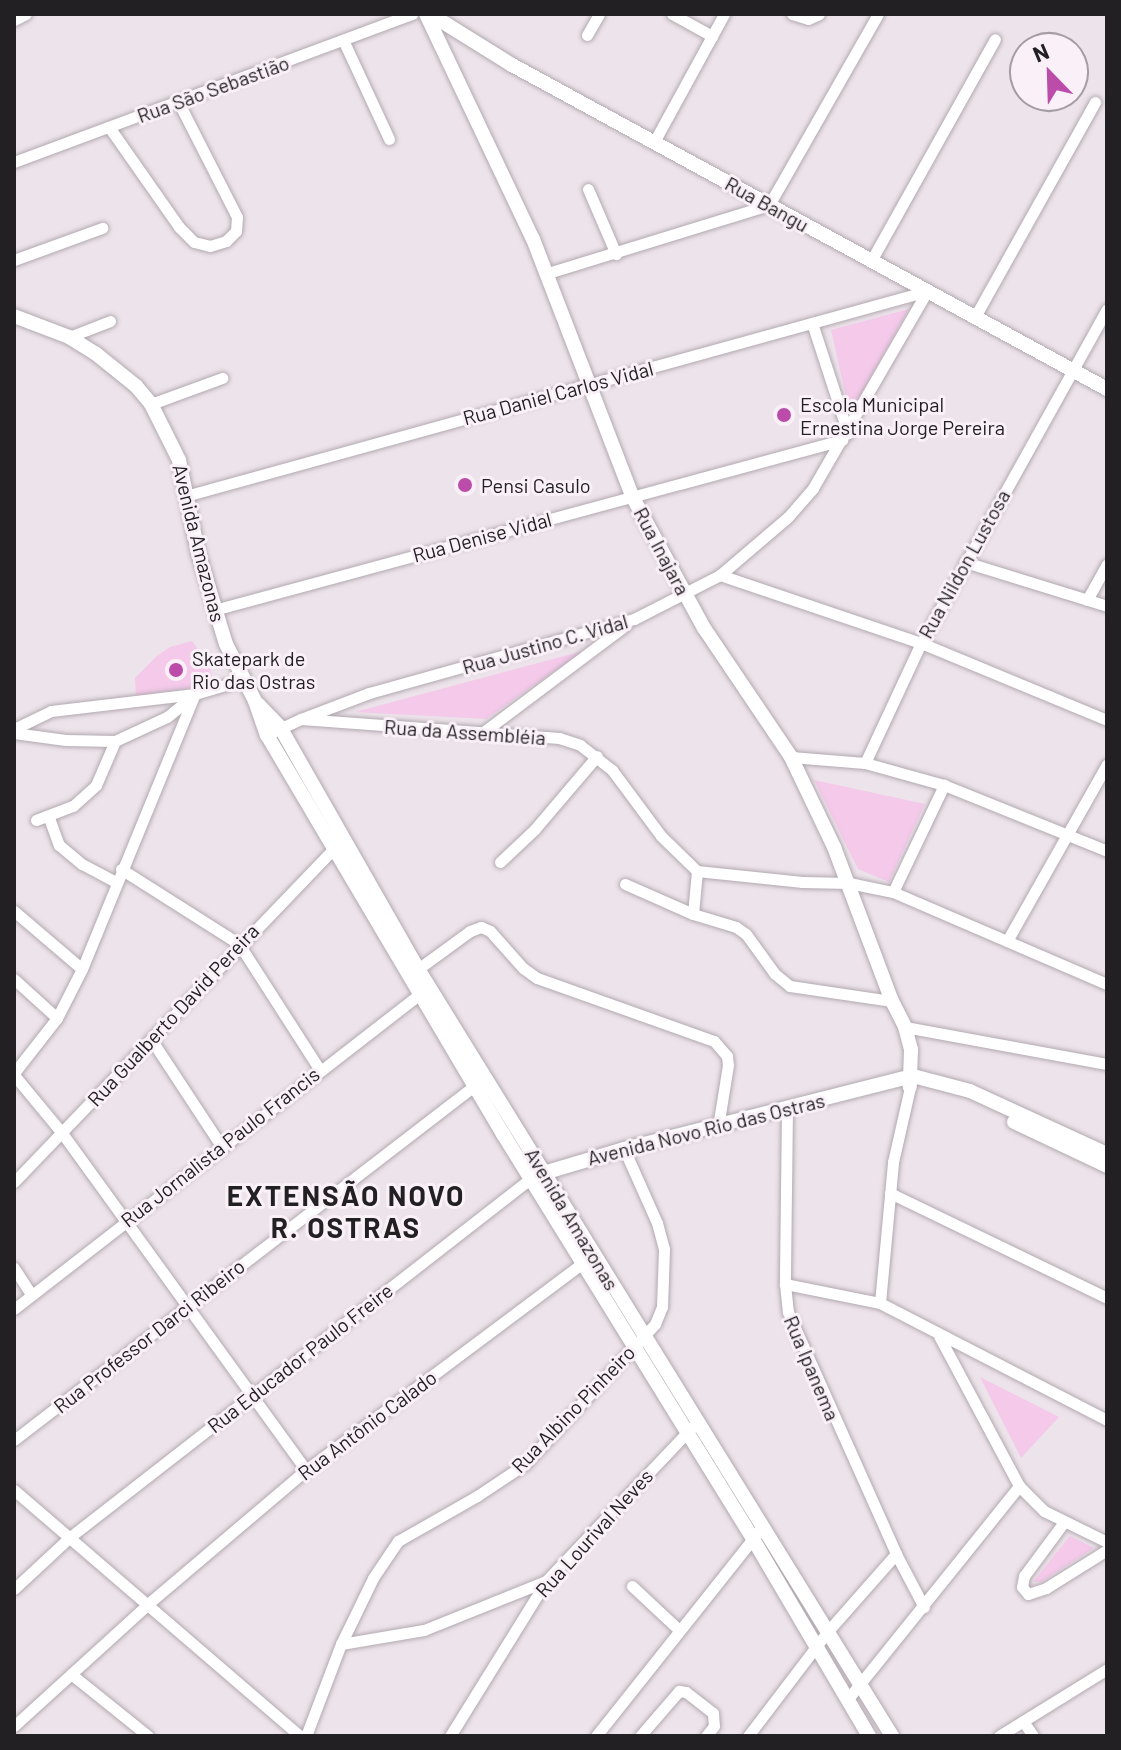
<!DOCTYPE html>
<meta charset="utf-8">
<style>
body{margin:0}
#map{position:relative;width:1121px;height:1750px;overflow:hidden;background:#ede3ea;font-family:Barlow,sans-serif}
div>[style]{position:absolute}
[style*='--x']{left:calc(var(--x)*1px);top:calc(var(--y)*1px);width:calc(var(--w)*1px);rotate:calc(var(--a)*1deg)}
.green>*{inset:0;background:#f4c9ea}
.roads{filter:drop-shadow(0 0 2px #b2a9b0) drop-shadow(0 0 2px #b2a9b0)}
.minor>*{height:11px;margin:-5.5px;padding:0 5.5px;transform-origin:5.5px;border-radius:5.5px;background:#fff}
.tertiary>*{height:14px;margin:-7px;padding:0 7px;transform-origin:7px;border-radius:7px;background:#fff}
.dots>*{width:22px;height:22px;translate:-50% -50%;box-sizing:border-box;border:4px solid #faf1f8;border-radius:50%}
span{translate:-50% -50%;white-space:nowrap;text-align:center;line-height:1.15;-webkit-text-stroke:6px #faf1f8;paint-order:stroke}
.street-label{font-size:20px;color:#232023}
.poi-label{font-size:20px;color:#232023}
.left{translate:0 -50%;text-align:left}
.district-label{font-size:28px;color:#232023;font-weight:700;letter-spacing:2px}
.frame{position:absolute;inset:0;border:16px solid #232023;pointer-events:none}
.north{position:absolute;left:1009px;top:32px;width:80px;height:80px;box-sizing:border-box;background:#faf1f8;border:2px solid #a49da3;border-radius:50%;rotate:337deg;font-size:22px;font-weight:700;line-height:32px;text-align:center;color:#232023}
.north::after{content:'';display:block;margin:auto;width:28px;height:36px;background:#bc4ca9;clip-path:polygon(50% 0,100% 100%,50% 72%,0 100%)}
</style>
<div id="map">
<div class="green">
<i style="clip-path:polygon(909px 309px,850px 414px,831px 330px)"></i>
<i style="clip-path:polygon(192px 641px,208px 663px,215px 684px,136px 696px,135px 678px,157px 656px,170px 647px)"></i>
<i style="clip-path:polygon(583px 651px,486px 719px,355px 712px)"></i>
<i style="clip-path:polygon(814px 780px,925px 804px,889px 882px,858px 869px)"></i>
<i style="clip-path:polygon(980px 1377px,1059px 1417px,1021px 1458px)"></i>
<i style="clip-path:polygon(1070px 1536px,1094px 1548px,1041px 1582px,1033px 1582px)"></i>
</div>
<div class="roads">
<div class="minor">
<i style="--x:672;--y:14;--w:46;--a:28.8"></i>
<i style="--x:792;--y:14;--w:17;--a:17"></i>
<i style="--x:808;--y:19;--w:12;--a:-24"></i>
<i style="--x:14;--y:20;--w:13;--a:-27"></i>
<i style="--x:587;--y:35;--w:24;--a:-60"></i>
<i style="--x:344;--y:42;--w:107;--a:65.1"></i>
<i style="--x:109;--y:127;--w:122;--a:55"></i>
<i style="--x:179;--y:227;--w:21;--a:45"></i>
<i style="--x:194;--y:242;--w:16;--a:14"></i>
<i style="--x:210;--y:246;--w:17;--a:-17"></i>
<i style="--x:226;--y:241;--w:14;--a:-45"></i>
<i style="--x:236;--y:231;--w:14;--a:-86"></i>
<i style="--x:237;--y:217;--w:130;--a:-117"></i>
<i style="--x:654;--y:142;--w:146;--a:-61.3"></i>
<i style="--x:14;--y:162;--w:425;--a:-20.4"></i>
<i style="--x:588;--y:189;--w:71;--a:66.7"></i>
<i style="--x:14;--y:260;--w:94;--a:-20"></i>
<i style="--x:871;--y:261;--w:254;--a:-60.8"></i>
<i style="--x:548;--y:273;--w:231;--a:-17.1"></i>
<i style="--x:769;--y:205;--w:220;--a:-60.3"></i>
<i style="--x:976;--y:315;--w:244;--a:-60.8"></i>
<i style="--x:812;--y:323;--w:116;--a:71.9"></i>
<i style="--x:69;--y:337;--w:44;--a:-21.3"></i>
<i style="--x:151;--y:404;--w:76;--a:-20.1"></i>
<i style="--x:189;--y:495;--w:766;--a:-15.45"></i>
<i style="--x:965;--y:562;--w:149;--a:17.2"></i>
<i style="--x:720;--y:575;--w:212;--a:18.7"></i>
<i style="--x:921;--y:643;--w:201;--a:22.5"></i>
<i style="--x:1087;--y:600;--w:41;--a:-60.9"></i>
<i style="--x:214;--y:610;--w:651;--a:-15.15"></i>
<i style="--x:301;--y:719;--w:73;--a:-20.9"></i>
<i style="--x:369;--y:693;--w:275;--a:-15.6"></i>
<i style="--x:634;--y:619;--w:97;--a:-27.1"></i>
<i style="--x:720;--y:575;--w:89;--a:-40.5"></i>
<i style="--x:788;--y:517;--w:38;--a:-49"></i>
<i style="--x:813;--y:488;--w:228;--a:-59.9"></i>
<i style="--x:14;--y:729;--w:41;--a:-25.9"></i>
<i style="--x:51;--y:711;--w:145;--a:-6.7"></i>
<i style="--x:195;--y:694;--w:49;--a:-16.6"></i>
<i style="--x:275;--y:731;--w:29;--a:-25"></i>
<i style="--x:301;--y:719;--w:259;--a:4.2"></i>
<i style="--x:559;--y:738;--w:22;--a:18"></i>
<i style="--x:580;--y:745;--w:41;--a:38"></i>
<i style="--x:612;--y:770;--w:82;--a:53.4"></i>
<i style="--x:661;--y:836;--w:50;--a:44.2"></i>
<i style="--x:697;--y:871;--w:106;--a:6"></i>
<i style="--x:802;--y:882;--w:47;--a:1.2"></i>
<i style="--x:849;--y:883;--w:45;--a:11.6"></i>
<i style="--x:893;--y:892;--w:233;--a:23.3"></i>
<i style="--x:14;--y:733;--w:52;--a:7.7"></i>
<i style="--x:66;--y:740;--w:49;--a:1.2"></i>
<i style="--x:115;--y:741;--w:57;--a:-24.8"></i>
<i style="--x:167;--y:717;--w:32;--a:-39"></i>
<i style="--x:482;--y:733;--w:180;--a:-36.9"></i>
<i style="--x:791;--y:757;--w:74;--a:4.6"></i>
<i style="--x:865;--y:763;--w:82;--a:15.6"></i>
<i style="--x:944;--y:785;--w:176;--a:22"></i>
<i style="--x:865;--y:763;--w:132;--a:-65"></i>
<i style="--x:921;--y:643;--w:382;--a:-60.9"></i>
<i style="--x:49;--y:818;--w:29;--a:70"></i>
<i style="--x:59;--y:845;--w:30;--a:40"></i>
<i style="--x:82;--y:864;--w:38;--a:28"></i>
<i style="--x:36;--y:820;--w:40;--a:-21"></i>
<i style="--x:73;--y:806;--w:31;--a:-42"></i>
<i style="--x:96;--y:785;--w:48;--a:-66.6"></i>
<i style="--x:500;--y:862;--w:47;--a:-43.3"></i>
<i style="--x:534;--y:830;--w:97;--a:-49.6"></i>
<i style="--x:121;--y:869;--w:140;--a:32.4"></i>
<i style="--x:239;--y:944;--w:150;--a:57.3"></i>
<i style="--x:625;--y:884;--w:74;--a:23.8"></i>
<i style="--x:693;--y:914;--w:45;--a:16.8"></i>
<i style="--x:736;--y:927;--w:12;--a:35"></i>
<i style="--x:746;--y:934;--w:49;--a:54.1"></i>
<i style="--x:775;--y:974;--w:19;--a:39"></i>
<i style="--x:790;--y:986;--w:103;--a:8.4"></i>
<i style="--x:893;--y:892;--w:119;--a:-64.5"></i>
<i style="--x:14;--y:911;--w:89;--a:40.5"></i>
<i style="--x:693;--y:914;--w:43;--a:-84.7"></i>
<i style="--x:1007;--y:941;--w:203;--a:-60.5"></i>
<i style="--x:418;--y:969;--w:64;--a:-36.2"></i>
<i style="--x:470;--y:931;--w:12;--a:-20"></i>
<i style="--x:481;--y:927;--w:10;--a:24"></i>
<i style="--x:490;--y:931;--w:50;--a:48.3"></i>
<i style="--x:523;--y:968;--w:17;--a:36"></i>
<i style="--x:537;--y:978;--w:188;--a:19.6"></i>
<i style="--x:714;--y:1041;--w:20;--a:49"></i>
<i style="--x:727;--y:1056;--w:9;--a:84"></i>
<i style="--x:728;--y:1065;--w:63;--a:99.2"></i>
<i style="--x:14;--y:979;--w:58;--a:42.2"></i>
<i style="--x:905;--y:1027;--w:205;--a:10.4"></i>
<i style="--x:151;--y:1039;--w:129;--a:56.7"></i>
<i style="--x:14;--y:1073;--w:70;--a:-52"></i>
<i style="--x:57;--y:1018;--w:55;--a:-63"></i>
<i style="--x:82;--y:969;--w:297;--a:-67.7"></i>
<i style="--x:14;--y:1075;--w:75;--a:50.4"></i>
<i style="--x:62;--y:1133;--w:416;--a:54.1"></i>
<i style="--x:787;--y:1109;--w:175;--a:90.7"></i>
<i style="--x:785;--y:1284;--w:28;--a:84"></i>
<i style="--x:788;--y:1312;--w:265;--a:65.9"></i>
<i style="--x:896;--y:1554;--w:60;--a:62.2"></i>
<i style="--x:14;--y:1182;--w:460;--a:-46.2"></i>
<i style="--x:890;--y:1193;--w:241;--a:25.8"></i>
<i style="--x:14;--y:1268;--w:31;--a:57"></i>
<i style="--x:785;--y:1284;--w:97;--a:11.3"></i>
<i style="--x:880;--y:1303;--w:255;--a:27.3"></i>
<i style="--x:880;--y:1303;--w:142;--a:-84.7"></i>
<i style="--x:893;--y:1162;--w:77;--a:-77.2"></i>
<i style="--x:14;--y:1309;--w:520;--a:-37.82"></i>
<i style="--x:939;--y:1336;--w:170;--a:61.9"></i>
<i style="--x:1019;--y:1486;--w:35;--a:45"></i>
<i style="--x:1044;--y:1511;--w:70;--a:26.2"></i>
<i style="--x:14;--y:1440;--w:580;--a:-37.58"></i>
<i style="--x:14;--y:1490;--w:377;--a:40.7"></i>
<i style="--x:1064;--y:1522;--w:67;--a:126.5"></i>
<i style="--x:1024;--y:1576;--w:11;--a:100"></i>
<i style="--x:1022;--y:1587;--w:9;--a:49"></i>
<i style="--x:1028;--y:1594;--w:19;--a:-18"></i>
<i style="--x:1046;--y:1588;--w:72;--a:-31.9"></i>
<i style="--x:632;--y:1586;--w:64;--a:43.1"></i>
<i style="--x:14;--y:1589;--w:76;--a:-42.9"></i>
<i style="--x:70;--y:1537;--w:583;--a:-37.89"></i>
<i style="--x:341;--y:1644;--w:84;--a:-9.6"></i>
<i style="--x:424;--y:1630;--w:131;--a:-21.9"></i>
<i style="--x:71;--y:1674;--w:99;--a:38.8"></i>
<i style="--x:847;--y:1700;--w:275;--a:-51.2"></i>
<i style="--x:1023;--y:1721;--w:18;--a:56"></i>
<i style="--x:14;--y:1726;--w:183;--a:-42.3"></i>
<i style="--x:149;--y:1603;--w:206;--a:-40.3"></i>
<i style="--x:306;--y:1470;--w:354;--a:-36.8"></i>
<i style="--x:306;--y:1736;--w:98;--a:-69.2"></i>
<i style="--x:341;--y:1644;--w:73;--a:-64.1"></i>
<i style="--x:373;--y:1578;--w:45;--a:-56"></i>
<i style="--x:398;--y:1541;--w:91;--a:-29.7"></i>
<i style="--x:477;--y:1496;--w:58;--a:-33.7"></i>
<i style="--x:525;--y:1464;--w:191;--a:-47.1"></i>
<i style="--x:655;--y:1324;--w:18;--a:-68"></i>
<i style="--x:662;--y:1307;--w:58;--a:-88"></i>
<i style="--x:664;--y:1249;--w:27;--a:-105"></i>
<i style="--x:657;--y:1223;--w:81;--a:-114"></i>
<i style="--x:450;--y:1736;--w:182;--a:-58.2"></i>
<i style="--x:546;--y:1581;--w:212;--a:-46.5"></i>
<i style="--x:596;--y:1736;--w:267;--a:-51.5"></i>
<i style="--x:640;--y:1736;--w:60;--a:-49.1"></i>
<i style="--x:679;--y:1691;--w:7;--a:8"></i>
<i style="--x:686;--y:1692;--w:34;--a:38"></i>
<i style="--x:713;--y:1713;--w:13;--a:86"></i>
<i style="--x:714;--y:1726;--w:13;--a:129"></i>
<i style="--x:748;--y:1736;--w:132;--a:-52.7"></i>
<i style="--x:828;--y:1631;--w:103;--a:-48.6"></i>
<i style="--x:999;--y:1736;--w:127;--a:-31.8"></i>
</div>
<div class="tertiary">
<i style="--x:426;--y:14;--w:249;--a:64.6"></i>
<i style="--x:533;--y:239;--w:275;--a:68.9"></i>
<i style="--x:632;--y:496;--w:150;--a:61.4"></i>
<i style="--x:704;--y:628;--w:156;--a:56"></i>
<i style="--x:791;--y:757;--w:100;--a:64.5"></i>
<i style="--x:834;--y:847;--w:165;--a:69.4"></i>
<i style="--x:892;--y:1001;--w:29;--a:63"></i>
<i style="--x:905;--y:1027;--w:24;--a:75"></i>
<i style="--x:911;--y:1050;--w:37;--a:92"></i>
<i style="--x:430;--y:14;--w:97;--a:31.9"></i>
<i style="--x:512;--y:65;--w:677;--a:28.57"></i>
<i style="--x:14;--y:316;--w:59;--a:20.9"></i>
<i style="--x:69;--y:337;--w:31;--a:32"></i>
<i style="--x:95;--y:353;--w:53;--a:38.8"></i>
<i style="--x:136;--y:386;--w:23;--a:50"></i>
<i style="--x:151;--y:404;--w:63;--a:63.4"></i>
<i style="--x:179;--y:460;--w:94;--a:78.3"></i>
<i style="--x:198;--y:552;--w:96;--a:73.1"></i>
<i style="--x:226;--y:644;--w:64;--a:63"></i>
<i style="--x:255;--y:701;--w:36;--a:71"></i>
<i style="--x:267;--y:735;--w:464;--a:59.4"></i>
<i style="--x:503;--y:1134;--w:476;--a:58.3"></i>
<i style="--x:753;--y:1539;--w:229;--a:59.5"></i>
<i style="--x:258;--y:704;--w:32;--a:46"></i>
<i style="--x:280;--y:727;--w:279;--a:60.3"></i>
<i style="--x:418;--y:969;--w:902;--a:58.28"></i>
<i style="--x:1014;--y:1122;--w:103;--a:25.3"></i>
<i style="--x:537;--y:1175;--w:91;--a:-16.6"></i>
<i style="--x:624;--y:1149;--w:298;--a:-14.2"></i>
<i style="--x:913;--y:1076;--w:59;--a:14.7"></i>
<i style="--x:970;--y:1091;--w:151;--a:24.7"></i>
</div>
</div>
<div class="dots">
<i style="left:784px;top:415px;background:#bc4ca9"></i>
<i style="left:465px;top:485px;background:#bc4ca9"></i>
<i style="left:176px;top:670px;background:#bc4ca9"></i>
</div>
<div class="street-label">
<span style="left:213px;top:89px;rotate:-20deg">Rua São Sebastião</span>
<span style="left:767px;top:204px;rotate:29deg">Rua Bangu</span>
<span style="left:558px;top:393px;rotate:-15deg">Rua Daniel Carlos Vidal</span>
<span style="left:482px;top:537px;rotate:-15deg">Rua Denise Vidal</span>
<span style="left:199px;top:543px;rotate:76deg">Avenida Amazonas</span>
<span style="left:662px;top:551px;rotate:62deg">Rua Inajara</span>
<span style="left:964px;top:564px;rotate:-61deg">Rua Nildon Lustosa</span>
<span style="left:545px;top:644px;rotate:-16deg">Rua Justino C. Vidal</span>
<span style="left:465px;top:732px;rotate:4deg">Rua da Assembléia</span>
<span style="left:173px;top:1015px;rotate:-47deg">Rua Gualberto David Pereira</span>
<span style="left:706px;top:1129px;rotate:-14deg">Avenida Novo Rio das Ostras</span>
<span style="left:220px;top:1147px;rotate:-38deg">Rua Jornalista Paulo Francis</span>
<span style="left:572px;top:1219px;rotate:59deg">Avenida Amazonas</span>
<span style="left:149px;top:1336px;rotate:-38deg">Rua Professor Darci Ribeiro</span>
<span style="left:300px;top:1358px;rotate:-38deg">Rua Educador Paulo Freire</span>
<span style="left:812px;top:1368px;rotate:67deg">Rua Ipanema</span>
<span style="left:573px;top:1409px;rotate:-46deg">Rua Albino Pinheiro</span>
<span style="left:367px;top:1425px;rotate:-37deg">Rua Antônio Calado</span>
<span style="left:594px;top:1533px;rotate:-48deg">Rua Lourival Neves</span>
</div>
<div class="poi-label">
<span class="left" style="left:800px;top:416px">Escola Municipal<br>Ernestina Jorge Pereira</span>
<span class="left" style="left:481px;top:485px">Pensi Casulo</span>
<span class="left" style="left:192px;top:670px">Skatepark de<br>Rio das Ostras</span>
</div>
<div class="district-label">
<span style="left:346px;top:1211px">EXTENSÃO NOVO<br>R. OSTRAS</span>
</div>
<div class="frame"></div>
<div class="north">N</div>
</div>
